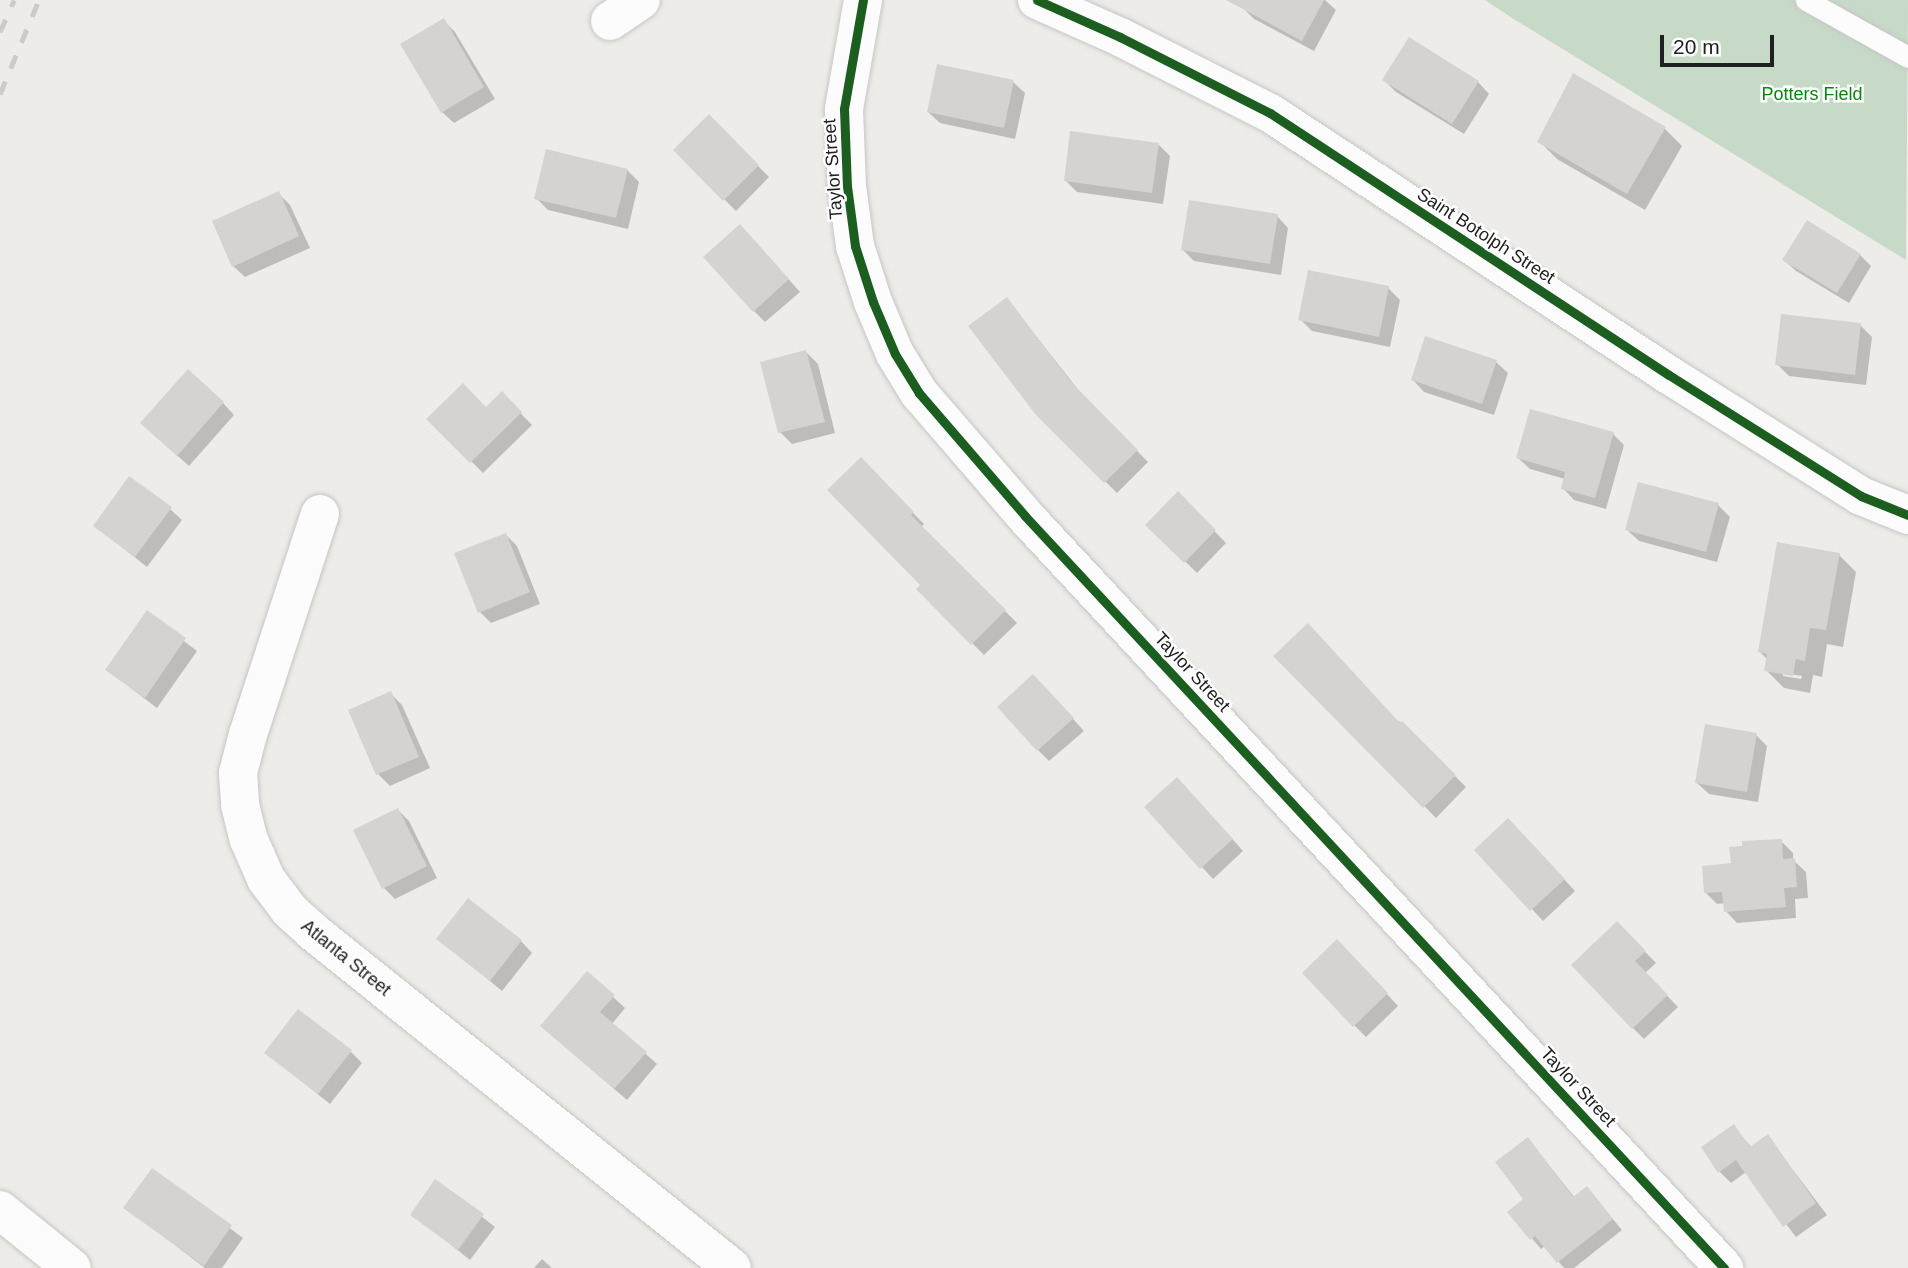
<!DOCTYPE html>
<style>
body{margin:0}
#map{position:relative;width:1908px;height:1268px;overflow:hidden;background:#eeece9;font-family:Helvetica,sans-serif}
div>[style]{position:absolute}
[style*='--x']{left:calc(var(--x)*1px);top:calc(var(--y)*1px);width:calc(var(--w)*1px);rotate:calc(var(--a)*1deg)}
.cemetery>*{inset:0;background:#c6dac7}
.shadow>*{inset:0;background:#0003}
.building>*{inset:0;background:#d5d2d0}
.roads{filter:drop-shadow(0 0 2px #c7c6c5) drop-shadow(0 0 2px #c7c6c5)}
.lane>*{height:21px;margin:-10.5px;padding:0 10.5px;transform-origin:10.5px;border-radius:10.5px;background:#fcfcfc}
.street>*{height:38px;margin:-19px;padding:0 19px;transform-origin:19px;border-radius:19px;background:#fcfcfc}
.rail>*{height:5px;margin-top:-2.5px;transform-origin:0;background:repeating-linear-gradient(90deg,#cbcbca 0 14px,transparent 0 28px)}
.cycleway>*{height:9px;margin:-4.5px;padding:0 4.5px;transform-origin:4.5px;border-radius:4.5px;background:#1b5e20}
span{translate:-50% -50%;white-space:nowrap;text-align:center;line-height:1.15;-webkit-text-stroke:5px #fff;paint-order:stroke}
.park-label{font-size:18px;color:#06870c}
.street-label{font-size:18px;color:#202020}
.scale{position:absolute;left:1660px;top:35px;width:114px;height:32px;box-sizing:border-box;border:4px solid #202020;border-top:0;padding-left:9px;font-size:21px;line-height:24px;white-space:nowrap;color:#202020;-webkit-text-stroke:5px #fff;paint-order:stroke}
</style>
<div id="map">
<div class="cemetery">
<i style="clip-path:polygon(1485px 0,1908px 0,1906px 260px,1512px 18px)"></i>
</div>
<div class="shadow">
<i style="clip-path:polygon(1246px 0,1325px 0,1336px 10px,1314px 51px,1254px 19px,1242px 7px)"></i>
<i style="clip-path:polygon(443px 20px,455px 32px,495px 99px,454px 123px,442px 112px)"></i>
<i style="clip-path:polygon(1573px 76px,1665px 129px,1682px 146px,1645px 210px,1557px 159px,1539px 141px)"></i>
<i style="clip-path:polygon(1384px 80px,1478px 82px,1489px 94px,1464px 134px,1396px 92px)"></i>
<i style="clip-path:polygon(1013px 82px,1025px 93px,1015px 139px,940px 123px,928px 112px)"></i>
<i style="clip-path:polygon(709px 116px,769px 177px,736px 211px,675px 150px)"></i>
<i style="clip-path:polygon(1159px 145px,1170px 156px,1163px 204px,1077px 192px,1065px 180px)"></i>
<i style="clip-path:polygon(627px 170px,639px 182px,628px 229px,548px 210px,536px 198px)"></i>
<i style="clip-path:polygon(278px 193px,290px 205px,310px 248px,245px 277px,233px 266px)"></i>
<i style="clip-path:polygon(1277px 216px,1288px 228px,1281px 275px,1194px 261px,1183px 250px)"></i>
<i style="clip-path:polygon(752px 238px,800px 292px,765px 322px,754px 311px)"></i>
<i style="clip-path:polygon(1860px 255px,1871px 266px,1849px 303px,1796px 271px,1784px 260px)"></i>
<i style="clip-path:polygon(1388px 288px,1400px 300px,1390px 347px,1312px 331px,1300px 319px)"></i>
<i style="clip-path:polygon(1007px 299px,1083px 396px,1148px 462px,1117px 493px,1037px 414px)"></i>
<i style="clip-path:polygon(1860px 325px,1872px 337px,1866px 385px,1789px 376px,1777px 364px)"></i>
<i style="clip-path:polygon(806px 352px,818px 364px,835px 433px,792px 444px,780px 432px)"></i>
<i style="clip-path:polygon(1496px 362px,1508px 373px,1494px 415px,1424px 392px,1413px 380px)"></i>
<i style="clip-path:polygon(502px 394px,532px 425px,483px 473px,429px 419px,486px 409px)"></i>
<i style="clip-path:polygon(223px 403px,234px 415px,189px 466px,154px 435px)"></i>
<i style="clip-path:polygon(1613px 434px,1624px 445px,1606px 509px,1574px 500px,1563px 488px,1565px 479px,1530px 469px,1518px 458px)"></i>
<i style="clip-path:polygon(861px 460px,924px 524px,921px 527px,1017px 623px,984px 655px,918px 589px,922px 585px)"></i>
<i style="clip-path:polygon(1178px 494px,1226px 543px,1197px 573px,1148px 525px)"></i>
<i style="clip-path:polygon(1718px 505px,1730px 517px,1717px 562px,1639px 541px,1627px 530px)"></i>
<i style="clip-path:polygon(170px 509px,182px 520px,147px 567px,95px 526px)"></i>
<i style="clip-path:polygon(506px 535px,517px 546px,540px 604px,491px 623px,480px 612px)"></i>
<i style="clip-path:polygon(evenodd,1839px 555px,1856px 572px,1843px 647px,1827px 644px,1822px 677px,1813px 675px,1810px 693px,1784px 688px,1766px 670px,1768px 660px,1760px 652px,1839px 555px,1783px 673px,1802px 676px,1801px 679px,1783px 676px,1783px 673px)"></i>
<i style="clip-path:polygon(147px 613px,197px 651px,157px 708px,107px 670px)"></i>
<i style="clip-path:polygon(1276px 656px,1402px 723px,1466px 787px,1436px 818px)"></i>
<i style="clip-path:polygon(1045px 688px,1084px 731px,1049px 761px,1038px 750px)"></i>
<i style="clip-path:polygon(390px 693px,402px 705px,430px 768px,390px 786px,378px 774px)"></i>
<i style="clip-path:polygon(1756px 735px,1767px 746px,1758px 802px,1709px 794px,1697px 783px)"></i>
<i style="clip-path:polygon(1189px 791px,1243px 851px,1213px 879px,1147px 807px)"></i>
<i style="clip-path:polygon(398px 810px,409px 821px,437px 878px,395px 899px,384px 888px)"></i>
<i style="clip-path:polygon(1520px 832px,1575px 891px,1543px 921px,1477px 850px)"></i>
<i style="clip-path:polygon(1781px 841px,1793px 853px,1793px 860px,1806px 872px,1808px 898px,1795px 899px,1796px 918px,1737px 923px,1726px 911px,1725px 903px,1717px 904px,1705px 892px,1733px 865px)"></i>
<i style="clip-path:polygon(1617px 923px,1656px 963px,1645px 973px,1678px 1007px,1644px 1039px,1633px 1028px)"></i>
<i style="clip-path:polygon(439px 939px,521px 941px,532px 953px,502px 991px)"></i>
<i style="clip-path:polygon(1349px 953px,1398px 1006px,1366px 1037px,1354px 1025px)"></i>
<i style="clip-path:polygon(587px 973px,625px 1008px,612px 1024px,657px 1064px,627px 1100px,554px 1037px)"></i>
<i style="clip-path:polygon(350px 1051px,362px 1063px,330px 1104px,266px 1053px)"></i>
<i style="clip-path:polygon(1734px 1127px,1752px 1148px,1768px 1137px,1827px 1215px,1796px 1237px,1746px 1172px,1731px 1183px,1719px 1171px)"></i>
<i style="clip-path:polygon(1528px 1139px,1575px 1198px,1587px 1188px,1622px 1230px,1574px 1268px,1564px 1268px,1545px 1246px,1541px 1249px,1509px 1212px,1525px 1199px)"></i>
<i style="clip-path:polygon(152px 1170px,243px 1238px,222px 1268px,205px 1268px,126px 1208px)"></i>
<i style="clip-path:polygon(436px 1181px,495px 1227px,470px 1260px,412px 1214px)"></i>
<i style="clip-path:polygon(542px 1259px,552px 1268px,534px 1268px)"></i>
</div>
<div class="building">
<i style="clip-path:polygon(1226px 0,1324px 0,1302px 41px)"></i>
<i style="clip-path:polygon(444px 18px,484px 87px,441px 113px,400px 44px)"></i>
<i style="clip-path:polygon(1409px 37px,1479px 81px,1452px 124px,1382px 80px)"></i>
<i style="clip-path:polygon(937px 64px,1014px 80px,1004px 128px,927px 112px)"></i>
<i style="clip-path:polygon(1573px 73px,1666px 127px,1627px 194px,1537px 142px)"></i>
<i style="clip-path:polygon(709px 114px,759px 165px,723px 201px,673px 150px)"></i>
<i style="clip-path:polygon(1070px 131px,1159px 143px,1152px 193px,1064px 181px)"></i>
<i style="clip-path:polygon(546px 149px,628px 169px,616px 218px,534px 199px)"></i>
<i style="clip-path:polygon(279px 191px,299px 236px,232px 267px,212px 221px)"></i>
<i style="clip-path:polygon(1189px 200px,1278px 214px,1270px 264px,1181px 250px)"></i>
<i style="clip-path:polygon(1807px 220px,1861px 254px,1837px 293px,1782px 260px)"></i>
<i style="clip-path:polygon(740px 224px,789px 279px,753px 312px,703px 257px)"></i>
<i style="clip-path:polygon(1308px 270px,1389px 286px,1379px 337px,1298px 320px)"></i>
<i style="clip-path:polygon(1007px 297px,1071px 382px,1138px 450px,1104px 483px,1036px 415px,968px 326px)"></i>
<i style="clip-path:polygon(1781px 314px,1861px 323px,1855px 375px,1775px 365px)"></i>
<i style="clip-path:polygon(1425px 336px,1497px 360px,1482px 404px,1411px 380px)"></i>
<i style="clip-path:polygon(806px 350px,825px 422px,778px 433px,760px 362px)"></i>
<i style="clip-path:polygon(188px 369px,224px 402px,177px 456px,140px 423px)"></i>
<i style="clip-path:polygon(463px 383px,486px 407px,502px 391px,522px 412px,470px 463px,426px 419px)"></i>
<i style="clip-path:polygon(1530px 409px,1614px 432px,1595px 498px,1561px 489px,1565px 472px,1516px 458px)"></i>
<i style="clip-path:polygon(861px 457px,914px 512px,911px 515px,1006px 610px,971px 645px,916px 589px,920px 585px,827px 490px)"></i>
<i style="clip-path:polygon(129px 476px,172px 507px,135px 557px,93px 526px)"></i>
<i style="clip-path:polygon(1638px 482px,1719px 503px,1706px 552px,1625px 530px)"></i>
<i style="clip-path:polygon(1178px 491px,1216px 530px,1184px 563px,1145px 525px)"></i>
<i style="clip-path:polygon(506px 533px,530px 592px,478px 613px,454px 553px)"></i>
<i style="clip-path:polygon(1777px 542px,1840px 553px,1826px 630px,1810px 628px,1805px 661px,1796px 659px,1793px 676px,1764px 671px,1767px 654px,1758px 652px)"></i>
<i style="clip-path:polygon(147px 610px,186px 638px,145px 698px,105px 670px)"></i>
<i style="clip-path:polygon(1308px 623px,1400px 723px,1402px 721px,1456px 775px,1423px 808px,1273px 656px)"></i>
<i style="clip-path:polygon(1033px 674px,1074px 718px,1037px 751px,997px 707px)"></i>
<i style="clip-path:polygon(391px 691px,419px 757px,376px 775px,348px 710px)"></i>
<i style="clip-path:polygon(1705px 724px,1757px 733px,1747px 792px,1695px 783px)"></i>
<i style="clip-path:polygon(1177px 777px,1233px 839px,1200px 869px,1144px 807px)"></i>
<i style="clip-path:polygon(398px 808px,427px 866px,382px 889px,353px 830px)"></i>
<i style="clip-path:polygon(1508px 818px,1565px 879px,1530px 911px,1474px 850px)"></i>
<i style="clip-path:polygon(1782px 839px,1783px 859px,1795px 858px,1797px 887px,1784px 888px,1786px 907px,1724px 912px,1722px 892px,1704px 893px,1702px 866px,1731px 863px,1729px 847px,1742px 846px,1742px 841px)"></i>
<i style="clip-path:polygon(468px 898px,522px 940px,490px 981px,436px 939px)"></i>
<i style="clip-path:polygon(1617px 921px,1646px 951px,1635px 961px,1668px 995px,1632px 1029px,1571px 965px)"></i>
<i style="clip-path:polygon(1337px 939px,1388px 993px,1353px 1027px,1302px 973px)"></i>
<i style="clip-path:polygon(587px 971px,615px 995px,600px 1012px,647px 1052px,614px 1089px,540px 1026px)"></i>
<i style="clip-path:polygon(298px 1009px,352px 1050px,318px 1094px,264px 1053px)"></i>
<i style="clip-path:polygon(1734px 1124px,1750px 1147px,1768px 1134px,1816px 1203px,1783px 1227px,1736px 1160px,1718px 1173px,1701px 1147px)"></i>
<i style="clip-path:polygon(1528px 1137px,1573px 1197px,1587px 1186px,1613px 1219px,1557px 1263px,1535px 1236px,1530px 1240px,1507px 1212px,1523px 1199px,1495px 1162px)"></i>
<i style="clip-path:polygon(152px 1168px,232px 1225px,204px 1266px,123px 1208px)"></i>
<i style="clip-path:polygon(435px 1179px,484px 1214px,458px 1250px,410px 1215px)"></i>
</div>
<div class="roads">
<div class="lane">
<i style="--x:1806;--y:0;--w:117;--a:29.2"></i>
</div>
<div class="street">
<i style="--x:863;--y:0;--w:111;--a:99.9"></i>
<i style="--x:844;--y:109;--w:77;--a:87.8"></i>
<i style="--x:847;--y:186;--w:61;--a:82.4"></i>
<i style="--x:855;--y:246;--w:59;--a:72.2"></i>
<i style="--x:873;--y:302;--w:56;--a:67.1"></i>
<i style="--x:895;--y:354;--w:46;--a:58.4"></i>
<i style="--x:919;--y:393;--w:162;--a:49.2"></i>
<i style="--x:1025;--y:516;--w:1027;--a:47.09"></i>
<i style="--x:1037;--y:0;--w:91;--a:24"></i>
<i style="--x:1120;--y:37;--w:168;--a:26.9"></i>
<i style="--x:1270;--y:113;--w:477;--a:33.3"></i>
<i style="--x:1669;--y:375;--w:227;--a:32.2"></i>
<i style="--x:1861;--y:496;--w:51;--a:22"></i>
<i style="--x:610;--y:21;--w:37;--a:-34"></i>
<i style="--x:320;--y:514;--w:231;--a:108.1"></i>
<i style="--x:248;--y:734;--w:40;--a:104.4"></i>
<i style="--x:238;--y:773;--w:32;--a:86"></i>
<i style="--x:240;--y:805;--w:36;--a:76"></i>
<i style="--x:249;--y:840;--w:43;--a:66.4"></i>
<i style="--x:266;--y:879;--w:39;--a:53"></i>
<i style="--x:289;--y:910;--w:31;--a:42"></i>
<i style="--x:312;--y:931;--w:538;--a:38.74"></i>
<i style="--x:0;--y:1210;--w:92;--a:38.9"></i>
</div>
</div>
<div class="rail">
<i style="--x:0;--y:32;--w:35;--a:-66"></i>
<i style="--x:0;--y:94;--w:102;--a:-67.5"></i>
</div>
<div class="cycleway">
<i style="--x:863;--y:0;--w:111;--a:99.9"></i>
<i style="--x:844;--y:109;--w:77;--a:87.8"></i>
<i style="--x:847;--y:186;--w:61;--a:82.4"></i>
<i style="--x:855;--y:246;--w:59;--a:72.2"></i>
<i style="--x:873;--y:302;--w:56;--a:67.1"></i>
<i style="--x:895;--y:354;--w:46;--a:58.4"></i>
<i style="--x:919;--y:393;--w:162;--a:49.2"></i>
<i style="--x:1025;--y:516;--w:1027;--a:47.09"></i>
<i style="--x:1037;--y:0;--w:91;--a:24"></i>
<i style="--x:1120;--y:37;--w:168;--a:26.9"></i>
<i style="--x:1270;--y:113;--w:477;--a:33.3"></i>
<i style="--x:1669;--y:375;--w:227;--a:32.2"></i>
<i style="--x:1861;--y:496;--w:51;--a:22"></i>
</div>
<div class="park-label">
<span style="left:1812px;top:94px">Potters Field</span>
</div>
<div class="street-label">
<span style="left:833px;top:169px;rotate:-94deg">Taylor Street</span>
<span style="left:1486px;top:236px;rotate:33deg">Saint Botolph Street</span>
<span style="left:1192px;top:672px;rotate:47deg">Taylor Street</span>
<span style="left:346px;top:958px;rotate:39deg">Atlanta Street</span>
<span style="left:1578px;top:1087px;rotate:47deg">Taylor Street</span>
</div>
<div class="scale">20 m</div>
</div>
